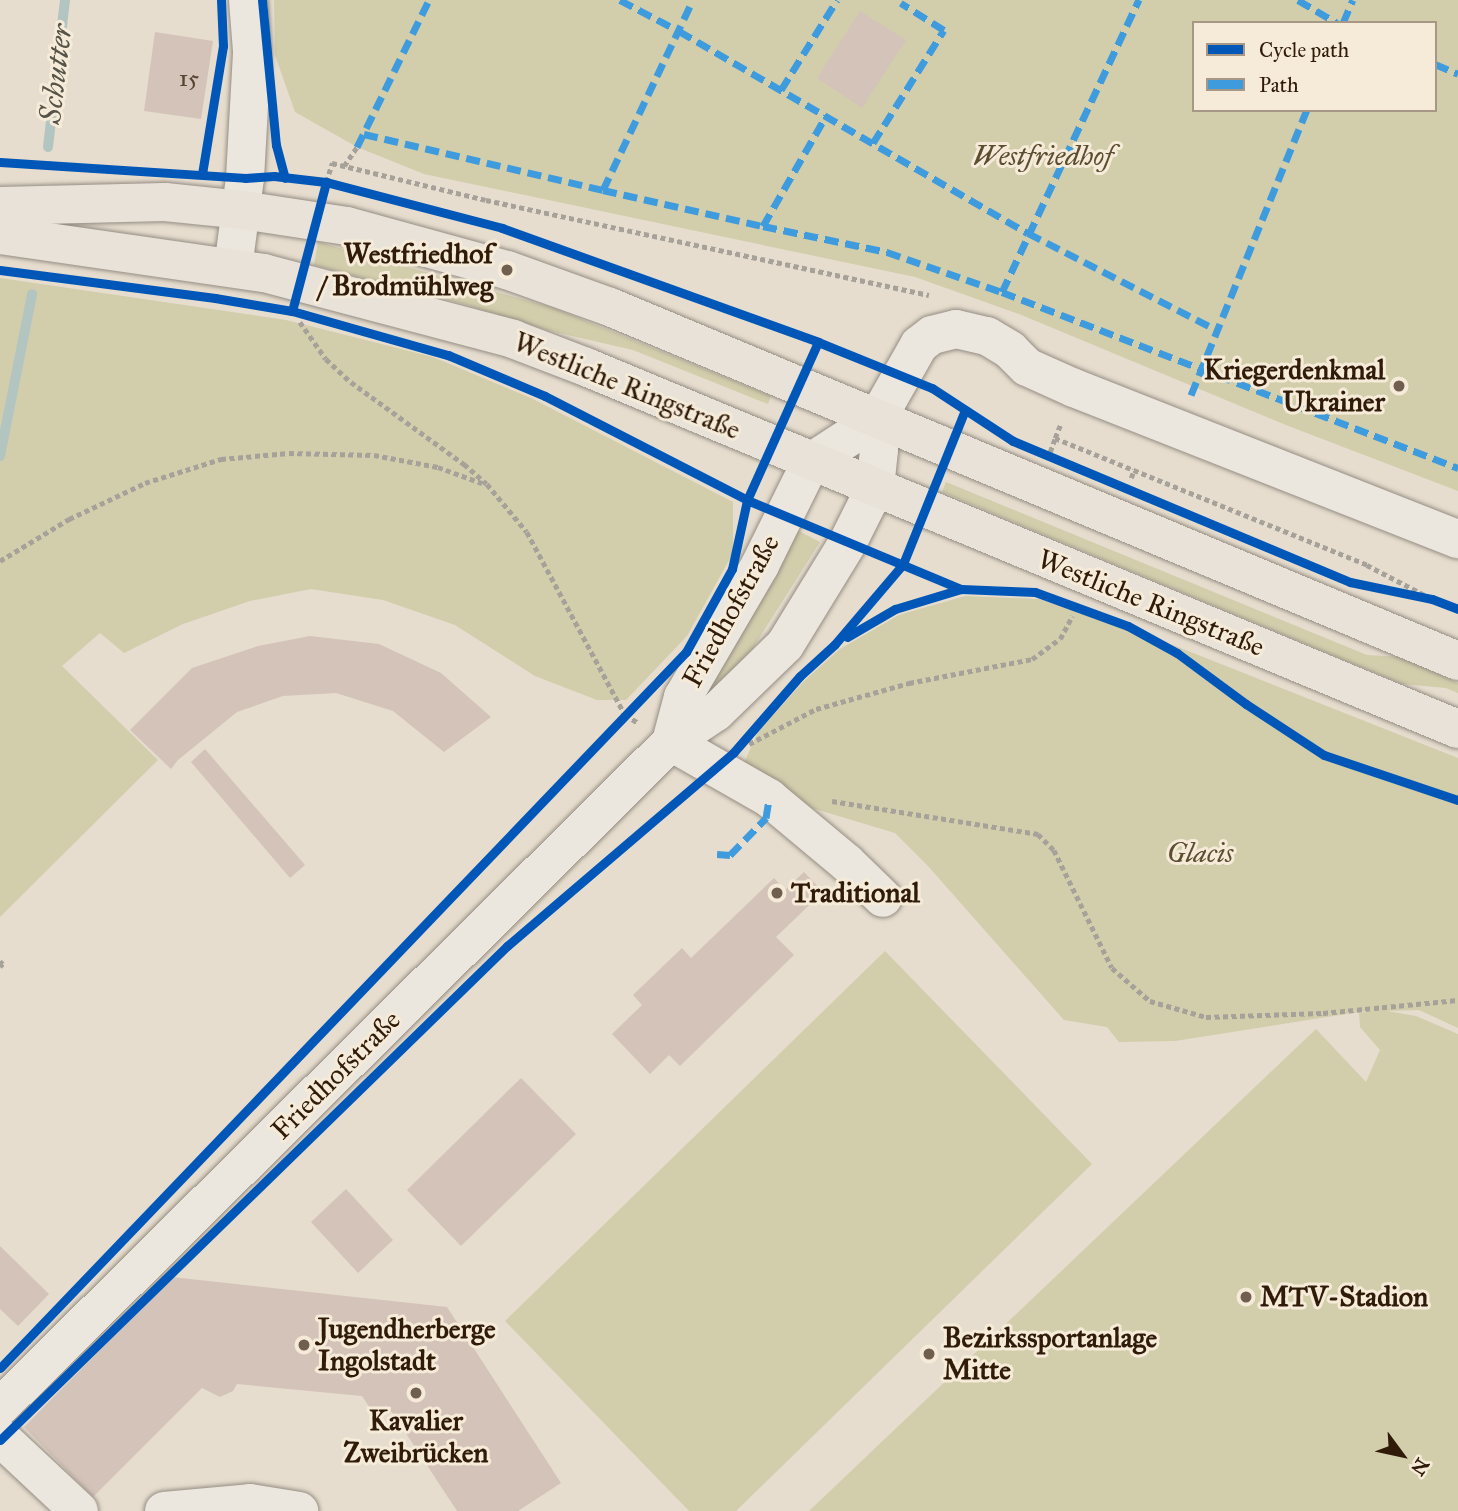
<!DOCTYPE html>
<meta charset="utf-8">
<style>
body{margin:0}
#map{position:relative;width:1458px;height:1511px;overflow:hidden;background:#e6ddce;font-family:"IM FELL Great Primer",serif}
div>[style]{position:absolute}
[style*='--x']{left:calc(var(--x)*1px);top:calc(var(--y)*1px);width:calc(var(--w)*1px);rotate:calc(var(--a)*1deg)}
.green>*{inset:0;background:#d2cdab}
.stream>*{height:10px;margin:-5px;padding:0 5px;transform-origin:5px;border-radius:5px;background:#b3c5c1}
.building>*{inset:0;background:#d4c3b9}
.path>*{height:4.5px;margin-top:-2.25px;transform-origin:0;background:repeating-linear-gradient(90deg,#a6a199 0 5px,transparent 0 8.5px)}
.roads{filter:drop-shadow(0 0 2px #958d83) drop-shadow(0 0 2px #958d83)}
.minor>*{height:38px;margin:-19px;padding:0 19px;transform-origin:19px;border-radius:19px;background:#ebe6de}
.major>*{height:38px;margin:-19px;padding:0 19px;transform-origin:19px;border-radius:19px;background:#e8e2d9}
.quiet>*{height:7px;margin-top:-3.5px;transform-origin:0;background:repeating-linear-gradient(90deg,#3e9bdd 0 14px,transparent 0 21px)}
.cycleway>*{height:9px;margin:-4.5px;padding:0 4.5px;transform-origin:4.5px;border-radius:4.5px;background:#0057b8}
.dots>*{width:19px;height:19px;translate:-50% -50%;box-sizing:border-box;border:4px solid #f5ebd8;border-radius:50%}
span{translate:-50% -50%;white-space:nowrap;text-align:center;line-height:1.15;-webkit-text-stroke:6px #f5ebd8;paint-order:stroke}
.number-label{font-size:24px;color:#594535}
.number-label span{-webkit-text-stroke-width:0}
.park-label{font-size:28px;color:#5c4d31;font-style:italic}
.poi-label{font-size:28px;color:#301b09;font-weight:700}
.right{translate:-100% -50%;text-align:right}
.left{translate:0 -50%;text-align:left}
.street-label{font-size:28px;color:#301b09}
.water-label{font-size:30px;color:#565348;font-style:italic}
.legend{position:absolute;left:1192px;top:21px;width:245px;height:91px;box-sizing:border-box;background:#f5ebd8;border:2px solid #a69885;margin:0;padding:9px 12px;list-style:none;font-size:21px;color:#301b09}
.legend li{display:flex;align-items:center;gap:14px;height:35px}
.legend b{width:35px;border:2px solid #a69885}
.north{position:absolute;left:1367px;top:1420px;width:70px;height:70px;-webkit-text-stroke:5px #f5ebd8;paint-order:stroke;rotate:123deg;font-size:19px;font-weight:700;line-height:28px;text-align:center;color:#301b09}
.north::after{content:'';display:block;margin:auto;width:24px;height:32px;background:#301b09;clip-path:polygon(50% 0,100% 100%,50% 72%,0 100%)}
</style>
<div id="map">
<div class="green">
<i style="clip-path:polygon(evenodd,274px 0,1458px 0,1458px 491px,1286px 425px,1019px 314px,915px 277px,424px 174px,357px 147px,295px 112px,275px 55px,274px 0,1194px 23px,1435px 23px,1435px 110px,1194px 110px,1194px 23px)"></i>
<i style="clip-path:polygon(318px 242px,554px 308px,771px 396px,768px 404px,633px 350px,546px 330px,464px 304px,314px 265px)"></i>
<i style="clip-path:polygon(0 278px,286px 320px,433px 357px,531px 398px,733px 502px,733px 553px,687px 636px,626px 700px,597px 700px,535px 676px,455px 625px,383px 600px,311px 589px,250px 601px,183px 624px,124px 653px,100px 633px,62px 666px,158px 760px,0 917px)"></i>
<i style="clip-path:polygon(946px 482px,1367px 655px,1402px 657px,1458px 683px,1458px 693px,1446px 688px,1402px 684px,942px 492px)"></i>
<i style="clip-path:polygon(793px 528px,820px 542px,751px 651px,709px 702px,691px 697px)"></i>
<i style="clip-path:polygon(965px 596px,1039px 599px,1178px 647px,1458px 758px,1458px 1028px,1419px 1010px,1387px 1011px,1416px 1016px,1458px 1034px,1458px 1511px,809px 1511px,1316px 1029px,1366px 1082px,1380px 1050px,1360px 1027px,1359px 1013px,1380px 1010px,1359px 1012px,1175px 1041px,1119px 1042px,1107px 1027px,1064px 1020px,928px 866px,895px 833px,785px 800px,740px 772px,758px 732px,804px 681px,840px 649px,899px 615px)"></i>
<i style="clip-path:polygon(885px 951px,1092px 1164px,736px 1511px,689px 1511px,505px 1321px)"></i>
</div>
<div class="stream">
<i style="--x:48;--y:147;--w:148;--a:-83.4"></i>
<i style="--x:0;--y:456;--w:165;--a:-78.8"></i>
</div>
<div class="building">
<i style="clip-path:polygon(860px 11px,906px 40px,862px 108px,817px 78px)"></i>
<i style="clip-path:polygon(155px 32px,213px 41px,201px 119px,144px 111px)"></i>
<i style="clip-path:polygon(310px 636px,379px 644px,441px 673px,491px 717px,444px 752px,393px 711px,336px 693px,283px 696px,237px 712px,178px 760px,171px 769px,130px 730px,192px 668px,258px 646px)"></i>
<i style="clip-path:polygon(205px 749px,305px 865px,290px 878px,191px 762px)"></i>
<i style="clip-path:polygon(804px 872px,823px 892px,776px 937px,794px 955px,680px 1066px,669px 1055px,650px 1074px,612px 1034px,642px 1005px,633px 995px,682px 948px,691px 958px,774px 878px,785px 890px)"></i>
<i style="clip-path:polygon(521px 1078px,576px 1134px,461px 1246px,407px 1190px)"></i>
<i style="clip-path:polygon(346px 1189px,393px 1240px,358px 1273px,311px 1222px)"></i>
<i style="clip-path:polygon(0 1246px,49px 1294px,18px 1326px,0 1309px)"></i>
<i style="clip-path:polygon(172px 1277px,447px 1307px,561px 1483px,518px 1511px,457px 1511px,392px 1412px,372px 1411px,362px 1396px,237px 1384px,233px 1391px,220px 1397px,202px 1388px,93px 1497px,24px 1427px)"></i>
</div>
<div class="path">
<i style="--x:344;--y:166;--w:23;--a:-56"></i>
<i style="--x:326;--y:182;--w:20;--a:-72"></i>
<i style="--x:332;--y:163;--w:158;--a:13.5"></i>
<i style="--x:486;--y:200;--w:453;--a:12.1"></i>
<i style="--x:300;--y:322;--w:45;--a:54.9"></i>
<i style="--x:326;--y:359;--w:34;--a:43"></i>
<i style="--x:351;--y:382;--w:140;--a:36"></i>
<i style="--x:464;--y:464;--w:30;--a:41"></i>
<i style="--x:487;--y:484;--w:62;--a:50.2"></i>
<i style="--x:527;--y:532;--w:208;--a:61.8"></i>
<i style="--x:625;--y:715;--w:14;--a:30"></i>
<i style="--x:1055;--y:438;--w:16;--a:-68"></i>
<i style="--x:1050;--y:452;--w:15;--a:-70"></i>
<i style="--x:1055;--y:438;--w:337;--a:22.1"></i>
<i style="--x:1367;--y:565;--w:73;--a:27.6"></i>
<i style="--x:1131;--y:478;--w:9;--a:-69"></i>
<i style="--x:0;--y:561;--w:81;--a:-31.3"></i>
<i style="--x:69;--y:519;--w:84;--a:-25.3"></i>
<i style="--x:145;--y:483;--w:80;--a:-17.5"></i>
<i style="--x:221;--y:459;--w:68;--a:-5"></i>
<i style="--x:289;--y:453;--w:85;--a:1.3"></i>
<i style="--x:374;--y:455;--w:65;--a:10.6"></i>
<i style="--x:438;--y:467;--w:47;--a:20"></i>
<i style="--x:749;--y:744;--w:76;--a:-27.6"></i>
<i style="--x:816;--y:709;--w:97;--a:-15.6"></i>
<i style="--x:909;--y:683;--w:125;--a:-11"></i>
<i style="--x:1032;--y:659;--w:34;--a:-36"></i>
<i style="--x:1060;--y:639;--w:26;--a:-62"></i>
<i style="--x:832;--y:801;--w:209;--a:9.1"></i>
<i style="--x:1038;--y:834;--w:23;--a:45"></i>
<i style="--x:1054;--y:850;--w:131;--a:63.8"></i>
<i style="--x:1112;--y:968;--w:50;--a:41"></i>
<i style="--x:1150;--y:1001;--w:58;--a:15.9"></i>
<i style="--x:1206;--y:1017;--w:117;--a:-2"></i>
<i style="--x:1323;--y:1013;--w:136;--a:-5.5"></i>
<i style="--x:0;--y:961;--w:4;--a:45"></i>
<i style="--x:3;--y:964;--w:4;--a:135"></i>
<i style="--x:340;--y:1013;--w:412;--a:-46.3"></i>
</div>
<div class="roads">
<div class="minor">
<i style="--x:233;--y:268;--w:91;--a:-82.4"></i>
<i style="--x:245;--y:178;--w:127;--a:-86.8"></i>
<i style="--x:252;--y:51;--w:51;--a:-94.5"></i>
<i style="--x:671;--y:742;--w:47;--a:-75.1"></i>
<i style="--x:683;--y:697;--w:153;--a:-59.7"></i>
<i style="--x:760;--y:565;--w:115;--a:-63.7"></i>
<i style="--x:811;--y:462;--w:79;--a:-33.1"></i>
<i style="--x:877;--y:419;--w:85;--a:-60.4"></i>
<i style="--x:919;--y:345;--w:16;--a:-38"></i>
<i style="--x:932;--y:335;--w:25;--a:-14"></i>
<i style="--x:956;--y:329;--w:32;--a:13"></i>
<i style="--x:987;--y:336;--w:27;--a:31"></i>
<i style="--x:1010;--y:350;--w:24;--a:45"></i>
<i style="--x:1027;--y:367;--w:51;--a:24.1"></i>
<i style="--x:1074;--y:388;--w:413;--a:21.5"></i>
<i style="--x:671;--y:742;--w:113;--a:29.7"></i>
<i style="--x:769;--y:798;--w:102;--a:39.8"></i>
<i style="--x:847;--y:863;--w:50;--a:44.2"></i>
<i style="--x:0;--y:1407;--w:945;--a:-44.74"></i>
<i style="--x:671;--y:742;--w:54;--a:-33.7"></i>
<i style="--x:716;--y:712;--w:96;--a:-44.2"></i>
<i style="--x:785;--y:645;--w:121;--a:-58.5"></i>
<i style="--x:848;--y:542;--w:60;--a:-63.4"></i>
<i style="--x:875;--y:488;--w:38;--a:-84"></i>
<i style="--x:879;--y:450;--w:31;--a:-94"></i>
<i style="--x:0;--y:1437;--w:108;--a:43.1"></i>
<i style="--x:164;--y:1511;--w:86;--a:-5.3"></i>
<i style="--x:250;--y:1503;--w:50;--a:9.3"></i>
</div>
<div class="major">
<i style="--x:0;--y:206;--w:165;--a:-1.4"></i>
<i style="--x:165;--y:202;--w:77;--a:5.9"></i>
<i style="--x:242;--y:210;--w:106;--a:8.7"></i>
<i style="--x:347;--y:226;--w:166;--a:15.4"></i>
<i style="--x:507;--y:270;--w:109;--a:19.8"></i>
<i style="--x:610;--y:307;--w:919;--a:22.66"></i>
<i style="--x:0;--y:235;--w:267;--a:8.2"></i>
<i style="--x:264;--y:273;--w:258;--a:14.8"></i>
<i style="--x:513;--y:339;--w:78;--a:21"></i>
<i style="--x:586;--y:367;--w:944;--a:22.55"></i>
</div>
</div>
<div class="quiet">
<i style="--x:620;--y:0;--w:67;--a:27.7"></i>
<i style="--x:679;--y:31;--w:403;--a:30.1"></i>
<i style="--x:1028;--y:233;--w:212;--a:27.2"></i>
<i style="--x:1298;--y:0;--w:45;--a:30.5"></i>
<i style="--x:1343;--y:23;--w:25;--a:-67"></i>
<i style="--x:1435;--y:64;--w:25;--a:23"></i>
<i style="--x:781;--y:90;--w:106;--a:-58.1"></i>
<i style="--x:364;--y:134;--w:245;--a:13.2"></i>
<i style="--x:603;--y:190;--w:210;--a:-64.7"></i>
<i style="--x:873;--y:143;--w:133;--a:-57.9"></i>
<i style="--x:944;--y:30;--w:51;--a:-147.9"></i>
<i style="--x:357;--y:147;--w:164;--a:-63.9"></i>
<i style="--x:603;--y:190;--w:164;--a:12.7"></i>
<i style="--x:763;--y:226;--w:127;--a:-60.2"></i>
<i style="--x:763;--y:226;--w:127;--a:11.8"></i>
<i style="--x:887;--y:252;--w:122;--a:19.2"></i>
<i style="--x:1002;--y:292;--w:489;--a:21.1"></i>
<i style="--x:1002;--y:292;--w:323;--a:-64.9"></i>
<i style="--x:1191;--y:395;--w:308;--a:-67.9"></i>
<i style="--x:717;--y:854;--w:13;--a:4"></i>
<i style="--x:730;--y:855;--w:52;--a:-45.8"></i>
<i style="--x:766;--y:818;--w:20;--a:-81"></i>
</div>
<div class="cycleway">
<i style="--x:262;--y:0;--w:146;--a:84.5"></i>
<i style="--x:276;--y:145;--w:34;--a:75"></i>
<i style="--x:0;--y:162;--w:246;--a:3.7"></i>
<i style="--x:245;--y:178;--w:29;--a:-4"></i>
<i style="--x:274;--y:176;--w:52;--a:6.6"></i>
<i style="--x:326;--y:182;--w:182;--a:14.6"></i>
<i style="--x:502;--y:228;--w:336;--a:19.8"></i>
<i style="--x:818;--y:342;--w:123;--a:22"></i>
<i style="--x:932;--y:388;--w:97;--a:33.2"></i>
<i style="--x:1013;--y:441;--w:365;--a:22.7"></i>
<i style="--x:1350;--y:582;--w:84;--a:11.7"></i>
<i style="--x:1432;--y:599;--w:28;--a:21"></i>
<i style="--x:202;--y:174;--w:130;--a:-80.7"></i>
<i style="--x:223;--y:46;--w:46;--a:-92.5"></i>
<i style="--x:0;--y:270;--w:217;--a:7.4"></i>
<i style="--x:215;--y:298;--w:78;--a:9.6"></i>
<i style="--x:292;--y:311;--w:162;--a:15.8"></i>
<i style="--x:448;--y:355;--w:105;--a:22.9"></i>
<i style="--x:545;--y:396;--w:227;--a:27.2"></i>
<i style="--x:747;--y:500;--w:232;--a:22.6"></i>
<i style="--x:292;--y:311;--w:133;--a:-75.2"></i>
<i style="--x:847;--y:637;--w:56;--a:-30.3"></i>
<i style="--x:895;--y:609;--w:69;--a:-16.9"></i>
<i style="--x:961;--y:589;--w:74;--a:2.3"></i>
<i style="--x:1035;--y:592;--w:99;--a:20.1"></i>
<i style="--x:1128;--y:626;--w:56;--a:28.9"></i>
<i style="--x:1177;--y:653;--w:86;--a:36.5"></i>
<i style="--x:1246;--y:704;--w:93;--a:33.2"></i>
<i style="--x:1324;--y:755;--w:141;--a:18.6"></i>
<i style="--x:0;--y:1368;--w:992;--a:-46.23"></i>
<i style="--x:686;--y:652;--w:95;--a:-61"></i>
<i style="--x:732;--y:569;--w:71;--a:-77.7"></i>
<i style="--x:747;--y:500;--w:173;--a:-65.8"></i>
<i style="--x:0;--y:1440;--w:708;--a:-44.26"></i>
<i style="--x:507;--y:946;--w:297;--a:-40.5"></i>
<i style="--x:733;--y:753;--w:102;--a:-49"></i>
<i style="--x:800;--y:676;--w:47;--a:-42.4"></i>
<i style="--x:835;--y:644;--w:105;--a:-49.6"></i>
<i style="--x:903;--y:564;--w:166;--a:-68.1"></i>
</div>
<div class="dots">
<i style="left:507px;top:270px;background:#705f4e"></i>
<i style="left:1399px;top:386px;background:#705f4e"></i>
<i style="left:777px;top:893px;background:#705f4e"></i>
<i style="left:1246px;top:1297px;background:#705f4e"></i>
<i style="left:304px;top:1345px;background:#705f4e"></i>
<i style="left:929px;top:1354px;background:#705f4e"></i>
<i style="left:416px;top:1393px;background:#705f4e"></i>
</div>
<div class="number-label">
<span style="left:189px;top:79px">15</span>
</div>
<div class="park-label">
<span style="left:1043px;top:156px">Westfriedhof</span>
<span style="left:1200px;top:853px">Glacis</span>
</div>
<div class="poi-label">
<span class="right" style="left:493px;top:270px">Westfriedhof<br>/ Brodmühlweg</span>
<span class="right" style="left:1385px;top:386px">Kriegerdenkmal<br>Ukrainer</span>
<span class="left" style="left:791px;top:893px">Traditional</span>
<span class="left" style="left:1260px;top:1297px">MTV-Stadion</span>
<span class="left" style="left:318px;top:1345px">Jugendherberge<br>Ingolstadt</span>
<span class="left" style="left:943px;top:1354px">Bezirkssportanlage<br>Mitte</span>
<span style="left:416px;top:1437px">Kavalier<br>Zweibrücken</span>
</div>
<div class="street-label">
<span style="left:627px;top:386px;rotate:22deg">Westliche Ringstraße</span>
<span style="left:1151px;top:603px;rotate:22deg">Westliche Ringstraße</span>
<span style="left:731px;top:611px;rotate:-61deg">Friedhofstraße</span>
<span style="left:336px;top:1075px;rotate:-45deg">Friedhofstraße</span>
</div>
<div class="water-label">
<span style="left:56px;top:74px;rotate:-83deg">Schutter</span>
</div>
<ul class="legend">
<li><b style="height:9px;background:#0057b8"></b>Cycle path</li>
<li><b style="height:9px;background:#3e9bdd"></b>Path</li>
</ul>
<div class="north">N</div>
</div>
